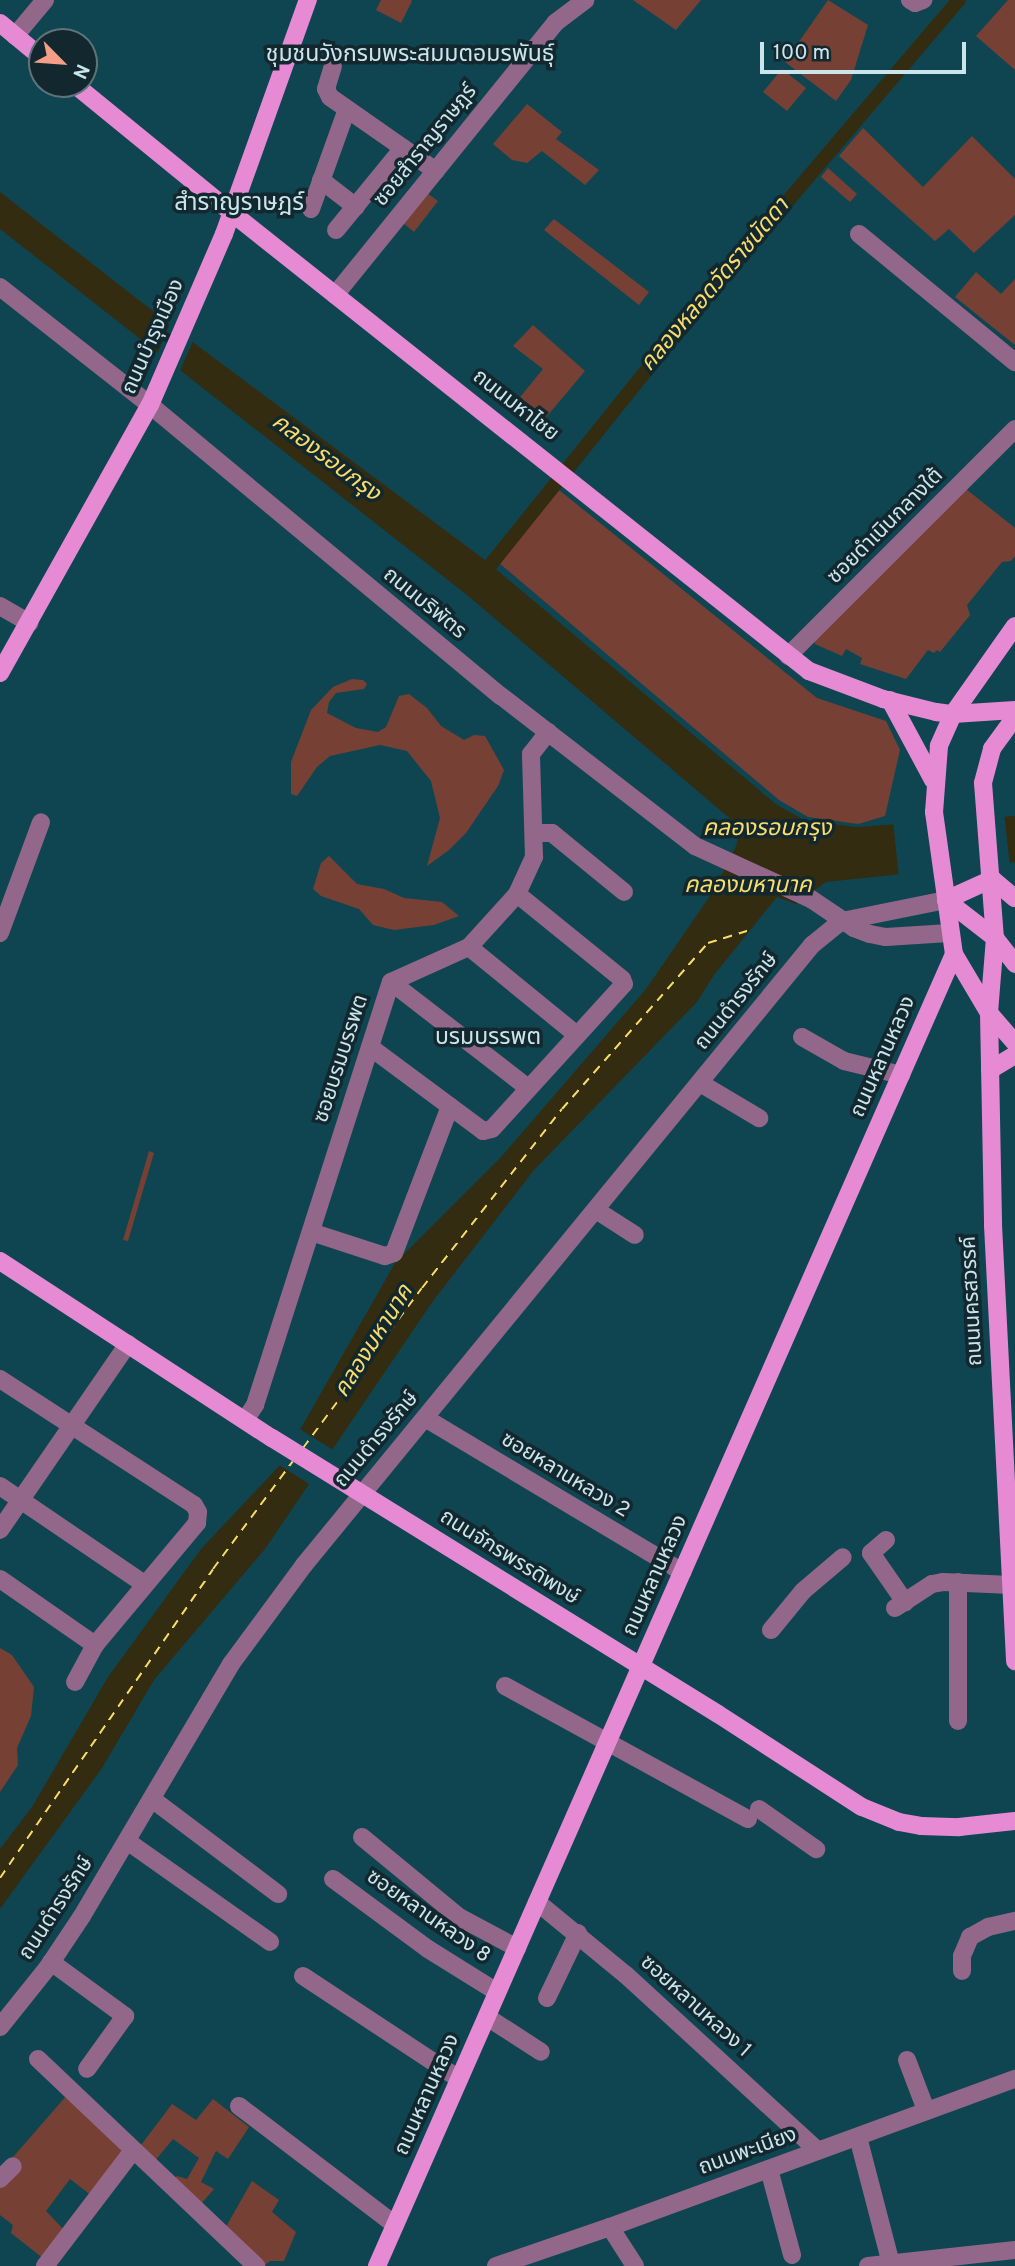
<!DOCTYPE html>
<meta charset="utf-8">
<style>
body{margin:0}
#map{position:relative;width:1015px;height:2266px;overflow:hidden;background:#0f4551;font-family:Overpass,"Noto Sans Thai",sans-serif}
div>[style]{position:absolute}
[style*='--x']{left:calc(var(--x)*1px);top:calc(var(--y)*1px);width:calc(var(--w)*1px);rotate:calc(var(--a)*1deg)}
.green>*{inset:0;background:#764134}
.water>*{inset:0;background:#332c11}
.pier>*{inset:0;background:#0f4551}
.canal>*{height:14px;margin:-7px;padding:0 7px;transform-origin:7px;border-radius:7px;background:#332c11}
.ferry>*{height:2px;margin-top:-1px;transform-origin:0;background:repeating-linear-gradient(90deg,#f9dc6a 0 9px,transparent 0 16px)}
.minor>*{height:18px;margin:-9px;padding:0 9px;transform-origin:9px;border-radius:9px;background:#936789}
.major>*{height:18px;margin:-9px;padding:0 9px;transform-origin:9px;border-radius:9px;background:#e68bd3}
span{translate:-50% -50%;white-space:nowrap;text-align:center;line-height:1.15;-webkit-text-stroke:7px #13282e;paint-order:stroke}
.street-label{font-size:21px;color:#cbe5ec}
.neighbourhood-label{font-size:23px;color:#cbe5ec}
.water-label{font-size:23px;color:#f9dc6a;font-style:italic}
.quarter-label{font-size:24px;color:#cbe5ec}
.north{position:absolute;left:28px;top:28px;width:70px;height:70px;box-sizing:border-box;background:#13282e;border:2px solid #5d747a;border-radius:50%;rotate:115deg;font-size:19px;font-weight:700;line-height:28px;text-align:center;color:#cbe5ec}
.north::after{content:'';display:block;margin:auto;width:24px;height:32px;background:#f49e88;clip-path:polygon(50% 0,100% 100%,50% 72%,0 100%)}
.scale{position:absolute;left:760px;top:42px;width:206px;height:32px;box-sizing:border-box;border:4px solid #cbe5ec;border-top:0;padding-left:9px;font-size:21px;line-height:24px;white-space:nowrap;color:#cbe5ec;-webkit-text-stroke:5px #13282e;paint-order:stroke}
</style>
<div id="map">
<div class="green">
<i style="clip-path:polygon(381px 0,411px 0,412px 1px,401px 23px,376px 10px)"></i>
<i style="clip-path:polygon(633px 0,701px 0,676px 30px)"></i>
<i style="clip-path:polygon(828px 0,868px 25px,851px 80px,836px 101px,785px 62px)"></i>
<i style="clip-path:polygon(1008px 0,1015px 0,1015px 70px,976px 36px)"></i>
<i style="clip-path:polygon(782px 69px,806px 88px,787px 111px,763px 92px)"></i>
<i style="clip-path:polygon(527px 104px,562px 132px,556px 139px,599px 170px,585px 185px,542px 151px,527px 163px,512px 160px,493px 144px)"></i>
<i style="clip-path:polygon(863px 128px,923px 187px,972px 136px,1015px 179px,1015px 215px,974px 253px,949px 229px,935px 241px,839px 156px)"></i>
<i style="clip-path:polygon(828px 168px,857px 194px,850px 202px,821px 177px)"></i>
<i style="clip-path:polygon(427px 193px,438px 201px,414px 232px,403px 223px)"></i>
<i style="clip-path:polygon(554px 219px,649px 292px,639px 305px,544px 230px)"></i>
<i style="clip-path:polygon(976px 272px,1001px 294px,1015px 279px,1015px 345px,955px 297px)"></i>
<i style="clip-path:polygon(533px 325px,585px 371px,537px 428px,512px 407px,543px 369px,513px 346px)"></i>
<i style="clip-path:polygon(966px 489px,1015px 528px,1015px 556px,1011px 561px,1002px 562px,967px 605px,970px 615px,940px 652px,937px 650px,934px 653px,928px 650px,906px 679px,860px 664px,862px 658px,846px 649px,842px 656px,815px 644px,814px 640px)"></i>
<i style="clip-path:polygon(559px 490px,817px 698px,886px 721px,900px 750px,885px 816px,858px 824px,808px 817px,779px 800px,499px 563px)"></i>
<i style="clip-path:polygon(352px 679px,363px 680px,367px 684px,364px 689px,336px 693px,329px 702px,327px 713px,356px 728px,378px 732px,386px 727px,399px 696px,409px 694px,427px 708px,441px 726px,464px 740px,474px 735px,485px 736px,504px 770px,498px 786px,466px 833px,449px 850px,427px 866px,440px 818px,431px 781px,407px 751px,380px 745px,330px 756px,317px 767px,297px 796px,291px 794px,291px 762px,311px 710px,333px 687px)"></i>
<i style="clip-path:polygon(329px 856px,357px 884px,384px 889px,404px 898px,442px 902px,459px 916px,434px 925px,394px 930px,373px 925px,359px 909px,321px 896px,313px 889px,321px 863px)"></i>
<i style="clip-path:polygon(149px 1151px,154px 1153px,128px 1241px,123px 1240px)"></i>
<i style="clip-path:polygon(0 1648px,12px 1655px,34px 1687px,31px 1716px,17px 1748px,18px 1765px,0 1792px)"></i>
<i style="clip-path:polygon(68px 2094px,130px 2154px,96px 2199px,70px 2179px,46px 2211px,66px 2232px,44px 2259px,11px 2233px,13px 2225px,0 2215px,0 2172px)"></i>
<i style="clip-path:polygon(213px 2099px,249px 2127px,228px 2159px,216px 2151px,201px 2182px,214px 2189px,201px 2204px,172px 2181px,177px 2176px,187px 2179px,199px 2158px,173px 2139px,154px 2162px,138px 2149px,172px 2104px,196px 2120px)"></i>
<i style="clip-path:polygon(252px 2181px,279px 2200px,272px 2212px,296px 2232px,284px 2261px,270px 2261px,264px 2266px,223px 2232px)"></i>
</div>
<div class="water">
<i style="clip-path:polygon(0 192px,194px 343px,485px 560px,777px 805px,806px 821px,856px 827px,1015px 816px,1015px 862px,826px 882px,796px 904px,777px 897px,714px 975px,697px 1002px,534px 1170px,433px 1301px,265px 1549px,154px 1680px,102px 1768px,0 1909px,0 1849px,32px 1807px,108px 1677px,201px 1549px,280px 1465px,395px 1263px,502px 1156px,646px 989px,714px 890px,736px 846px,739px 834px,734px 822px,467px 595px,0 229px)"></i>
</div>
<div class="pier">
<i style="clip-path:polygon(171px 321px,194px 339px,178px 375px,156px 357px)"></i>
<i style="clip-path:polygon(1004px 813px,1010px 866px,899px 878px,893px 821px)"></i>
<i style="clip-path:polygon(298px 1428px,333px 1450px,311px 1485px,276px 1463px)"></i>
</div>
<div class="canal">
<i style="--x:480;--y:578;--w:334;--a:-51.3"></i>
<i style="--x:689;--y:317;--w:416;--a:-49.6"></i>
</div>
<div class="ferry">
<i style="--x:303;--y:1448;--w:199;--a:-53.4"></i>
<i style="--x:422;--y:1288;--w:227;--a:-52"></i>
<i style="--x:562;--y:1109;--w:221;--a:-48.7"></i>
<i style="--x:708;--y:943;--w:44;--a:-17.2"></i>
<i style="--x:0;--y:1878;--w:375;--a:-55.4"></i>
<i style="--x:213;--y:1569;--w:134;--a:-53.5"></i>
</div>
<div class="minor">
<i style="--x:910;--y:0;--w:6;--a:31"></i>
<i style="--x:915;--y:3;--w:9;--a:-21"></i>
<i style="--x:15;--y:36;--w:47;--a:-50.2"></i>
<i style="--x:333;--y:66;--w:24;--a:107"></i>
<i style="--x:326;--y:89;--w:9;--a:63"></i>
<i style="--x:330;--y:97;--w:129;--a:34.9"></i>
<i style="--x:321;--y:180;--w:44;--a:37.6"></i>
<i style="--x:311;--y:209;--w:106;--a:-70.2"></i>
<i style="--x:336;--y:230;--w:106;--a:-50.7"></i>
<i style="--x:859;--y:234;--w:202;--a:39.4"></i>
<i style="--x:0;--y:287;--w:191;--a:38.2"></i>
<i style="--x:150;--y:405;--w:456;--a:39.7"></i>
<i style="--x:501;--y:696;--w:245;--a:37.7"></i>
<i style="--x:695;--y:846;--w:128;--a:24.6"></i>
<i style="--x:811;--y:899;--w:52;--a:34"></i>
<i style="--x:854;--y:928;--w:17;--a:21"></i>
<i style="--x:870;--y:934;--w:16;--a:11"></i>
<i style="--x:886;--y:937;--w:63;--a:-3.6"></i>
<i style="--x:335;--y:295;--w:350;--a:-51"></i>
<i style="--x:555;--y:23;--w:38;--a:-37"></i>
<i style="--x:0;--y:606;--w:34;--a:30"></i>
<i style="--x:788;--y:656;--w:321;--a:-45"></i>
<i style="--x:534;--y:833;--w:18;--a:0"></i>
<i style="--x:552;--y:833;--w:93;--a:39.3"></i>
<i style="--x:0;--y:933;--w:118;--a:-69.7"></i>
<i style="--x:469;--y:947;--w:139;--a:39.2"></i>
<i style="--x:391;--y:982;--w:173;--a:37.7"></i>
<i style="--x:802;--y:1037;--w:48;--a:29.7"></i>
<i style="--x:844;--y:1061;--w:59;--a:13.8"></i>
<i style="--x:370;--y:1047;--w:141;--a:36.6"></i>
<i style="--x:483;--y:1131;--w:9;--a:-13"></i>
<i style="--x:492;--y:1129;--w:196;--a:-47.7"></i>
<i style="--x:624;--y:984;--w:5;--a:-112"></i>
<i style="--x:622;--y:979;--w:135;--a:-141"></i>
<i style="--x:700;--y:1083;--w:69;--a:30.7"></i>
<i style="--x:596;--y:1210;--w:46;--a:32.7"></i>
<i style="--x:311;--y:1232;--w:78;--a:18"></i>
<i style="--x:385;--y:1256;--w:9;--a:-18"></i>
<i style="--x:394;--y:1253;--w:157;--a:-69.1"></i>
<i style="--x:0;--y:1379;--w:231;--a:33"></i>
<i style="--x:194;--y:1505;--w:8;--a:60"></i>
<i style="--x:198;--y:1512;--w:11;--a:95"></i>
<i style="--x:197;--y:1523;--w:159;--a:129.9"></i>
<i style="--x:95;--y:1645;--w:42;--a:118.4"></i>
<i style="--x:425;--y:1418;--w:300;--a:30.9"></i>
<i style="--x:245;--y:1420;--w:18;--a:-56"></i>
<i style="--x:255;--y:1405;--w:444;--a:-72.2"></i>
<i style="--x:391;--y:982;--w:85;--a:-24.2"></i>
<i style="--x:469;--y:947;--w:72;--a:-47.8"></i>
<i style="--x:517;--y:894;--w:41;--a:-65.3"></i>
<i style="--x:534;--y:857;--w:103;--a:-91.7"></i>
<i style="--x:531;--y:754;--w:28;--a:-52"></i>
<i style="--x:0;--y:1486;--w:174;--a:34.2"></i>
<i style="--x:0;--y:1530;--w:226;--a:-55.5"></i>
<i style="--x:886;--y:1540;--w:20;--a:139"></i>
<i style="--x:871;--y:1553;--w:60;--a:55.2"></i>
<i style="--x:0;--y:1579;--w:116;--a:34.8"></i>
<i style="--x:895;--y:1608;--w:44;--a:-33"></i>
<i style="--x:932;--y:1584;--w:11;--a:-10"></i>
<i style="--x:943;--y:1582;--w:68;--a:2.5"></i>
<i style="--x:771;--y:1630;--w:50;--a:-50.6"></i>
<i style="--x:803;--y:1591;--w:52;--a:-40.4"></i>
<i style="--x:505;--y:1686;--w:277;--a:28.7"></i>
<i style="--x:958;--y:1721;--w:139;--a:-90"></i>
<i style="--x:152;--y:1799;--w:158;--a:37"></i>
<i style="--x:759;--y:1809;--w:70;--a:35.1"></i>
<i style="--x:362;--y:1837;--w:126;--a:39.5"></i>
<i style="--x:459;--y:1917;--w:66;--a:28.1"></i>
<i style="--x:127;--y:1841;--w:175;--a:35.2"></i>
<i style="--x:333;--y:1879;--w:118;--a:36.4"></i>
<i style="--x:428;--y:1949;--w:81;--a:31.9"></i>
<i style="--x:537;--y:1902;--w:115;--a:39.4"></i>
<i style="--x:626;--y:1975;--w:260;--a:42.5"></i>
<i style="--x:51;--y:1962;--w:92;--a:36.1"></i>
<i style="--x:125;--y:2016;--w:65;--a:125.6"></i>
<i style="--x:962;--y:1971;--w:15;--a:-90"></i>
<i style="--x:962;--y:1956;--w:21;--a:-67"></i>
<i style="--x:970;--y:1937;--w:21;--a:-29"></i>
<i style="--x:988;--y:1927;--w:28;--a:-13"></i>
<i style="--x:303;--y:1976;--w:187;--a:33.4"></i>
<i style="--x:547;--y:1998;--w:72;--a:-64.5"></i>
<i style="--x:487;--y:2017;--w:64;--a:32.9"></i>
<i style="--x:0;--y:2027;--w:77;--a:-51.3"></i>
<i style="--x:48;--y:1967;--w:61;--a:-56.3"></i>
<i style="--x:82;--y:1916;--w:293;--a:-59.4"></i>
<i style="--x:231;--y:1664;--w:123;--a:-53.6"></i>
<i style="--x:304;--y:1565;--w:802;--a:-50.67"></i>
<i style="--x:812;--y:945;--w:38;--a:-39"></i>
<i style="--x:842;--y:921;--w:106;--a:-11.4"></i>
<i style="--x:38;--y:2059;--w:301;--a:43.5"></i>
<i style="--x:907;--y:2060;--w:53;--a:69.2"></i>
<i style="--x:239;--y:2106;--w:196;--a:37.3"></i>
<i style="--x:858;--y:2137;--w:131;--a:75.4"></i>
<i style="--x:769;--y:2169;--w:89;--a:75"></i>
<i style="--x:0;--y:2179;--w:18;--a:-45"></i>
<i style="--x:610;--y:2227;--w:46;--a:57.3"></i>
<i style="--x:45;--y:2266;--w:143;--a:-52.7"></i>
<i style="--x:496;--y:2266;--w:120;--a:-18.9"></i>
<i style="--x:610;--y:2227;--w:431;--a:-20.1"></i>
<i style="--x:868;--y:2266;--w:148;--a:-6.2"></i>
</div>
<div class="major">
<i style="--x:0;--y:23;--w:55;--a:39.8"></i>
<i style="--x:74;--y:84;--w:204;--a:39.2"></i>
<i style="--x:232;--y:213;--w:737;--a:38.44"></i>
<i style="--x:809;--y:671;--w:79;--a:20.7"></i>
<i style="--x:883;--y:699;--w:55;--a:13.8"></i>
<i style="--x:936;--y:712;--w:17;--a:7"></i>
<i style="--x:953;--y:714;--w:62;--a:-3.7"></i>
<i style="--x:1015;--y:626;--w:108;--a:125.2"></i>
<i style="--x:953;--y:714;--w:35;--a:114"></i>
<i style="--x:939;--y:746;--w:66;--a:94.3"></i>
<i style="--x:934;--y:812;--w:143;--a:82"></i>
<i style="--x:954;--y:954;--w:69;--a:59.3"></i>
<i style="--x:989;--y:1013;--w:40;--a:49"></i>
<i style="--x:0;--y:673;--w:307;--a:-60.8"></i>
<i style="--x:150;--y:405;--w:186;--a:-66.6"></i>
<i style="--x:224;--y:234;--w:249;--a:-70.3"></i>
<i style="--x:890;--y:700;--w:91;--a:61.7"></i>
<i style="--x:1015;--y:717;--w:39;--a:126"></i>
<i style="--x:992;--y:749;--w:35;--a:105"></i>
<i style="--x:983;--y:783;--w:155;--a:85.6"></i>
<i style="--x:995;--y:938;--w:75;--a:94.6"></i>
<i style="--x:989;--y:1013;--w:212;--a:88.9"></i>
<i style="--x:993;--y:1225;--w:437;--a:87.1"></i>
<i style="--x:992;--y:879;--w:30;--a:40"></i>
<i style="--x:946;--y:900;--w:62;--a:37.8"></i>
<i style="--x:995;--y:938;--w:33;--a:52"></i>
<i style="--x:946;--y:900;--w:51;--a:-24.5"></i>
<i style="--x:990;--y:1070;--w:29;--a:-31"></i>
<i style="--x:0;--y:1261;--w:325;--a:33.1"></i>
<i style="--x:272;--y:1438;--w:524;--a:31.75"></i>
<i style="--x:718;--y:1714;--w:171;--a:32.9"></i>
<i style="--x:862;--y:1807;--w:40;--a:22"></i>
<i style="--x:899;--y:1822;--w:22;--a:10"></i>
<i style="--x:921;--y:1826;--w:38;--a:2"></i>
<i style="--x:959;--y:1827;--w:56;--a:-6.1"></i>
<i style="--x:377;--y:2266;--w:1433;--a:-66.26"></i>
</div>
<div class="street-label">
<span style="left:426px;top:146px;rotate:-51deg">ซอยสำราญราษฎร์</span>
<span style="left:154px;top:337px;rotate:-66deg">ถนนบำรุงเมือง</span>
<span style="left:515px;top:406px;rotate:38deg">ถนนมหาไชย</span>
<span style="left:886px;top:527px;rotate:-45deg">ซอยดำเนินกลางใต้</span>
<span style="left:424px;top:604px;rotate:39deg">ถนนบริพัตร</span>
<span style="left:737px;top:1002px;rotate:-51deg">ถนนดำรงรักษ์</span>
<span style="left:884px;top:1057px;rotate:-66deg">ถนนหลานหลวง</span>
<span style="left:342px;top:1059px;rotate:-72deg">ซอยบรมบรรพต</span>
<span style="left:973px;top:1301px;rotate:-93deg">ถนนนครสวรรค์</span>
<span style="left:377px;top:1440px;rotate:-50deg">ถนนดำรงรักษ์</span>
<span style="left:565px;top:1476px;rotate:31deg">ซอยหลานหลวง 2</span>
<span style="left:509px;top:1558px;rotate:32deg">ถนนจักรพรรดิพงษ์</span>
<span style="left:656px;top:1576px;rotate:-66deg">ถนนหลานหลวง</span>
<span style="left:57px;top:1909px;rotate:-57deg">ถนนดำรงรักษ์</span>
<span style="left:428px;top:1917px;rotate:35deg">ซอยหลานหลวง 8</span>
<span style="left:695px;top:2007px;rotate:42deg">ซอยหลานหลวง 1</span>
<span style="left:428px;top:2095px;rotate:-66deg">ถนนหลานหลวง</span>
<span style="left:748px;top:2152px;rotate:-20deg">ถนนพะเนียง</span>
</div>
<div class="neighbourhood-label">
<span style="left:410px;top:56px">ชุมชนวังกรมพระสมมตอมรพันธุ์</span>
<span style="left:488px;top:1039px">บรมบรรพต</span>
</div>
<div class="water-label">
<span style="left:716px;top:286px;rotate:-50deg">คลองหลอดวัดราชนัดดา</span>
<span style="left:325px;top:459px;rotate:37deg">คลองรอบกรุง</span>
<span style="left:767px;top:830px">คลองรอบกรุง</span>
<span style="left:748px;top:887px">คลองมหานาค</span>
<span style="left:375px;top:1342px;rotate:-58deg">คลองมหานาค</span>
</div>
<div class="quarter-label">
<span style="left:239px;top:205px">สำราญราษฎร์</span>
</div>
<div class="north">N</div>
<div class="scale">100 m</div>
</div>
